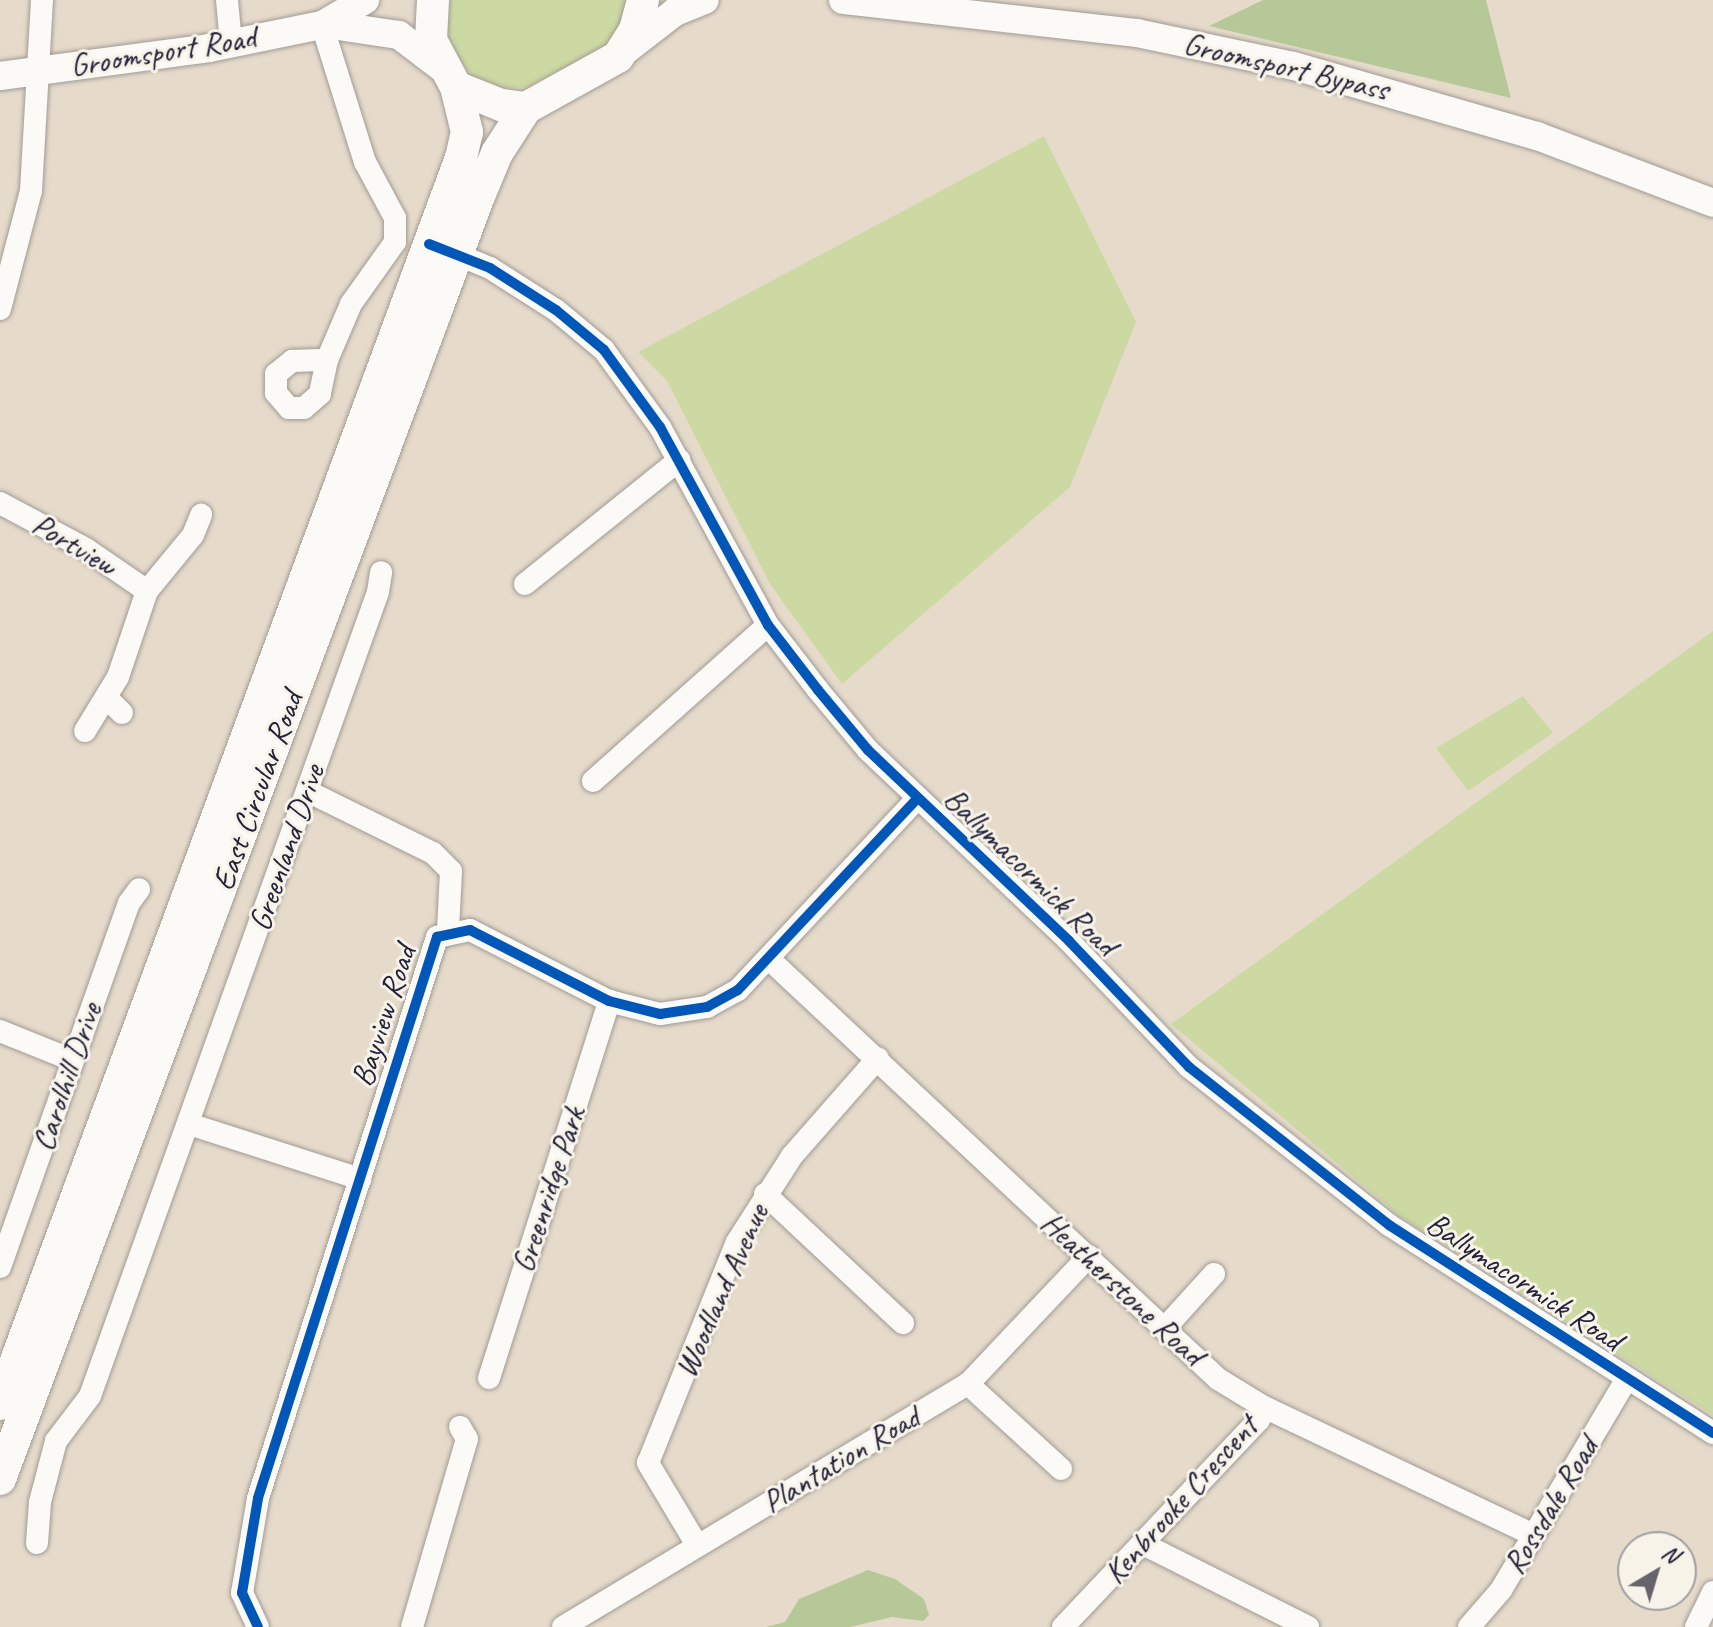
<!DOCTYPE html>
<style>
body{margin:0}
#map{position:relative;width:1713px;height:1627px;overflow:hidden;background:#e6dbcb;font-family:Caveat,sans-serif}
div>[style]{position:absolute}
[style*='--x']{left:calc(var(--x)*1px);top:calc(var(--y)*1px);width:calc(var(--w)*1px);rotate:calc(var(--a)*1deg)}
.green>*{inset:0;background:#ccd9a2}
.forest>*{inset:0;background:#b7c898}
.roads{filter:drop-shadow(0 0 2px #a19b95) drop-shadow(0 0 2px #a19b95)}
.minor>*{height:22px;margin:-11px;padding:0 11px;transform-origin:11px;border-radius:11px;background:#fbfaf7}
.major>*{height:28px;margin:-14px;padding:0 14px;transform-origin:14px;border-radius:14px;background:#fbfaf7}
.highway>*{height:32px;margin:-16px;padding:0 16px;transform-origin:16px;border-radius:16px;background:#fbfaf7}
.cycleway>*{height:10px;margin:-5px;padding:0 5px;transform-origin:5px;border-radius:5px;background:#0057b8}
span{translate:-50% -50%;white-space:nowrap;text-align:center;line-height:1.15;-webkit-text-stroke:6px #f7f3e8;paint-order:stroke}
.street-label{font-size:32px;color:#22223b}
.north{position:absolute;left:1617px;top:1531px;width:80px;height:80px;box-sizing:border-box;background:#f7f3e8;border:2px solid #a29fa3;border-radius:50%;rotate:38deg;font-size:22px;font-weight:700;line-height:32px;text-align:center;color:#22223b}
.north::after{content:'';display:block;margin:auto;width:28px;height:36px;background:#67636d;clip-path:polygon(50% 0,100% 100%,50% 72%,0 100%)}
</style>
<div id="map">
<div class="green">
<i style="clip-path:polygon(451px 0,627px 0,623px 24px,609px 44px,528px 87px,501px 88px,474px 77px,455px 54px,447px 31px)"></i>
<i style="clip-path:polygon(1044px 136px,1136px 322px,1070px 487px,842px 684px,770px 584px,667px 381px,638px 352px)"></i>
<i style="clip-path:polygon(1713px 631px,1713px 1415px,1401px 1217px,1171px 1024px)"></i>
<i style="clip-path:polygon(1523px 696px,1553px 733px,1468px 791px,1436px 748px)"></i>
</div>
<div class="forest">
<i style="clip-path:polygon(1263px 0,1486px 0,1511px 98px,1209px 26px)"></i>
<i style="clip-path:polygon(868px 1570px,895px 1579px,924px 1599px,929px 1615px,923px 1621px,892px 1617px,850px 1627px,766px 1627px,785px 1622px,799px 1599px)"></i>
</div>
<div class="roads">
<div class="minor">
<i style="--x:227;--y:0;--w:44;--a:84.8"></i>
<i style="--x:322;--y:25;--w:144;--a:72.6"></i>
<i style="--x:365;--y:162;--w:64;--a:61.8"></i>
<i style="--x:395;--y:218;--w:24;--a:90"></i>
<i style="--x:395;--y:242;--w:76;--a:125.4"></i>
<i style="--x:351;--y:304;--w:61;--a:113.2"></i>
<i style="--x:327;--y:360;--w:35;--a:102"></i>
<i style="--x:320;--y:394;--w:21;--a:139"></i>
<i style="--x:304;--y:408;--w:15;--a:180"></i>
<i style="--x:289;--y:408;--w:20;--a:-131"></i>
<i style="--x:276;--y:393;--w:19;--a:-90"></i>
<i style="--x:276;--y:374;--w:21;--a:-39"></i>
<i style="--x:292;--y:361;--w:35;--a:-2"></i>
<i style="--x:444;--y:249;--w:50;--a:22.4"></i>
<i style="--x:490;--y:268;--w:78;--a:32.5"></i>
<i style="--x:556;--y:310;--w:62;--a:39.8"></i>
<i style="--x:604;--y:350;--w:95;--a:54"></i>
<i style="--x:660;--y:427;--w:226;--a:61.4"></i>
<i style="--x:768;--y:625;--w:82;--a:52.4"></i>
<i style="--x:818;--y:690;--w:78;--a:50.2"></i>
<i style="--x:868;--y:750;--w:277;--a:43.5"></i>
<i style="--x:1069;--y:941;--w:174;--a:46.4"></i>
<i style="--x:1189;--y:1067;--w:255;--a:38.3"></i>
<i style="--x:1389;--y:1225;--w:385;--a:32.7"></i>
<i style="--x:0;--y:309;--w:122;--a:-75.3"></i>
<i style="--x:31;--y:191;--w:191;--a:-86.7"></i>
<i style="--x:0;--y:503;--w:98;--a:28.1"></i>
<i style="--x:86;--y:549;--w:74;--a:34.5"></i>
<i style="--x:525;--y:584;--w:198;--a:-38.8"></i>
<i style="--x:107;--y:698;--w:21;--a:45"></i>
<i style="--x:85;--y:731;--w:63;--a:-58.6"></i>
<i style="--x:118;--y:677;--w:91;--a:-71.4"></i>
<i style="--x:147;--y:591;--w:72;--a:-50.6"></i>
<i style="--x:193;--y:535;--w:22;--a:-68"></i>
<i style="--x:593;--y:781;--w:234;--a:-41.7"></i>
<i style="--x:307;--y:791;--w:140;--a:26.2"></i>
<i style="--x:433;--y:853;--w:25;--a:45"></i>
<i style="--x:451;--y:871;--w:60;--a:92.9"></i>
<i style="--x:769;--y:959;--w:615;--a:43.09"></i>
<i style="--x:1218;--y:1379;--w:54;--a:31.3"></i>
<i style="--x:1264;--y:1407;--w:298;--a:25.4"></i>
<i style="--x:0;--y:1031;--w:78;--a:21.9"></i>
<i style="--x:189;--y:1124;--w:180;--a:17.8"></i>
<i style="--x:765;--y:1194;--w:189;--a:43.1"></i>
<i style="--x:0;--y:1267;--w:386;--a:-70.5"></i>
<i style="--x:129;--y:903;--w:17;--a:-54"></i>
<i style="--x:1165;--y:1328;--w:73;--a:-47.8"></i>
<i style="--x:489;--y:1378;--w:396;--a:-72.3"></i>
<i style="--x:968;--y:1384;--w:126;--a:42.4"></i>
<i style="--x:37;--y:1543;--w:41;--a:-85.8"></i>
<i style="--x:40;--y:1502;--w:63;--a:-75.3"></i>
<i style="--x:56;--y:1441;--w:56;--a:-52.9"></i>
<i style="--x:90;--y:1396;--w:854;--a:-70.29"></i>
<i style="--x:378;--y:592;--w:20;--a:-81"></i>
<i style="--x:1143;--y:1544;--w:185;--a:26.7"></i>
<i style="--x:697;--y:1545;--w:96;--a:-120.9"></i>
<i style="--x:648;--y:1463;--w:238;--a:-68.1"></i>
<i style="--x:737;--y:1242;--w:102;--a:-57.4"></i>
<i style="--x:792;--y:1156;--w:130;--a:-48.7"></i>
<i style="--x:258;--y:1627;--w:38;--a:-115"></i>
<i style="--x:242;--y:1593;--w:96;--a:-80.4"></i>
<i style="--x:258;--y:1498;--w:589;--a:-72.3"></i>
<i style="--x:437;--y:937;--w:34;--a:-12"></i>
<i style="--x:470;--y:930;--w:156;--a:27.1"></i>
<i style="--x:609;--y:1001;--w:53;--a:14.3"></i>
<i style="--x:660;--y:1014;--w:48;--a:-8.5"></i>
<i style="--x:707;--y:1007;--w:35;--a:-29"></i>
<i style="--x:738;--y:990;--w:262;--a:-46.9"></i>
<i style="--x:412;--y:1627;--w:196;--a:-73.7"></i>
<i style="--x:467;--y:1439;--w:14;--a:-120"></i>
<i style="--x:563;--y:1627;--w:472;--a:-31"></i>
<i style="--x:968;--y:1384;--w:176;--a:-46.6"></i>
<i style="--x:1063;--y:1627;--w:285;--a:-46.6"></i>
<i style="--x:1259;--y:1420;--w:14;--a:-69"></i>
<i style="--x:1469;--y:1627;--w:49;--a:-49.1"></i>
<i style="--x:1501;--y:1590;--w:244;--a:-59.2"></i>
<i style="--x:1696;--y:1627;--w:39;--a:-64"></i>
</div>
<div class="major">
<i style="--x:843;--y:0;--w:296;--a:6.4"></i>
<i style="--x:1137;--y:33;--w:160;--a:11.9"></i>
<i style="--x:1294;--y:66;--w:253;--a:16.1"></i>
<i style="--x:1537;--y:136;--w:188;--a:20.8"></i>
<i style="--x:325;--y:24;--w:75;--a:8.5"></i>
<i style="--x:399;--y:35;--w:53;--a:37.3"></i>
<i style="--x:622;--y:53;--w:67;--a:-37.7"></i>
<i style="--x:675;--y:12;--w:32;--a:-22"></i>
<i style="--x:0;--y:76;--w:211;--a:-7.6"></i>
<i style="--x:209;--y:48;--w:115;--a:-11.5"></i>
<i style="--x:322;--y:25;--w:50;--a:-30.2"></i>
</div>
<div class="highway">
<i style="--x:433;--y:0;--w:40;--a:92.9"></i>
<i style="--x:431;--y:40;--w:53;--a:62"></i>
<i style="--x:456;--y:87;--w:48;--a:21.8"></i>
<i style="--x:501;--y:105;--w:25;--a:7"></i>
<i style="--x:526;--y:108;--w:105;--a:-29"></i>
<i style="--x:618;--y:57;--w:32;--a:-58"></i>
<i style="--x:635;--y:30;--w:31;--a:-75"></i>
<i style="--x:0;--y:1404;--w:1329;--a:-69.7"></i>
<i style="--x:461;--y:158;--w:27;--a:-77"></i>
<i style="--x:467;--y:132;--w:46;--a:-103.7"></i>
<i style="--x:0;--y:1479;--w:1369;--a:-69.53"></i>
<i style="--x:479;--y:196;--w:47;--a:-67.3"></i>
<i style="--x:497;--y:153;--w:54;--a:-57.2"></i>
</div>
</div>
<div class="cycleway">
<i style="--x:429;--y:244;--w:66;--a:21.5"></i>
<i style="--x:490;--y:268;--w:78;--a:32.5"></i>
<i style="--x:556;--y:310;--w:62;--a:39.8"></i>
<i style="--x:604;--y:350;--w:95;--a:54"></i>
<i style="--x:660;--y:427;--w:226;--a:61.4"></i>
<i style="--x:768;--y:625;--w:82;--a:52.4"></i>
<i style="--x:818;--y:690;--w:78;--a:50.2"></i>
<i style="--x:868;--y:750;--w:277;--a:43.5"></i>
<i style="--x:1069;--y:941;--w:174;--a:46.4"></i>
<i style="--x:1189;--y:1067;--w:255;--a:38.3"></i>
<i style="--x:1389;--y:1225;--w:385;--a:32.7"></i>
<i style="--x:258;--y:1627;--w:38;--a:-115"></i>
<i style="--x:242;--y:1593;--w:96;--a:-80.4"></i>
<i style="--x:258;--y:1498;--w:589;--a:-72.3"></i>
<i style="--x:437;--y:937;--w:34;--a:-12"></i>
<i style="--x:470;--y:930;--w:156;--a:27.1"></i>
<i style="--x:609;--y:1001;--w:53;--a:14.3"></i>
<i style="--x:660;--y:1014;--w:48;--a:-8.5"></i>
<i style="--x:707;--y:1007;--w:35;--a:-29"></i>
<i style="--x:738;--y:990;--w:262;--a:-46.9"></i>
</div>
<div class="street-label">
<span style="left:163px;top:52px;rotate:-9deg">Groomsport Road</span>
<span style="left:1286px;top:67px;rotate:13deg">Groomsport Bypass</span>
<span style="left:74px;top:545px;rotate:31deg">Portview</span>
<span style="left:258px;top:791px;rotate:-70deg">East Circular Road</span>
<span style="left:287px;top:848px;rotate:-71deg">Greenland Drive</span>
<span style="left:1030px;top:872px;rotate:44deg">Ballymacormick Road</span>
<span style="left:384px;top:1016px;rotate:-72deg">Bayview Road</span>
<span style="left:67px;top:1077px;rotate:-71deg">Carolhill Drive</span>
<span style="left:549px;top:1190px;rotate:-72deg">Greenridge Park</span>
<span style="left:1524px;top:1282px;rotate:33deg">Ballymacormick Road</span>
<span style="left:1122px;top:1289px;rotate:43deg">Heatherstone Road</span>
<span style="left:722px;top:1291px;rotate:-66deg">Woodland Avenue</span>
<span style="left:841px;top:1460px;rotate:-31deg">Plantation Road</span>
<span style="left:1181px;top:1500px;rotate:-48deg">Kenbrooke Crescent</span>
<span style="left:1551px;top:1506px;rotate:-59deg">Rossdale Road</span>
</div>
<div class="north">N</div>
</div>
